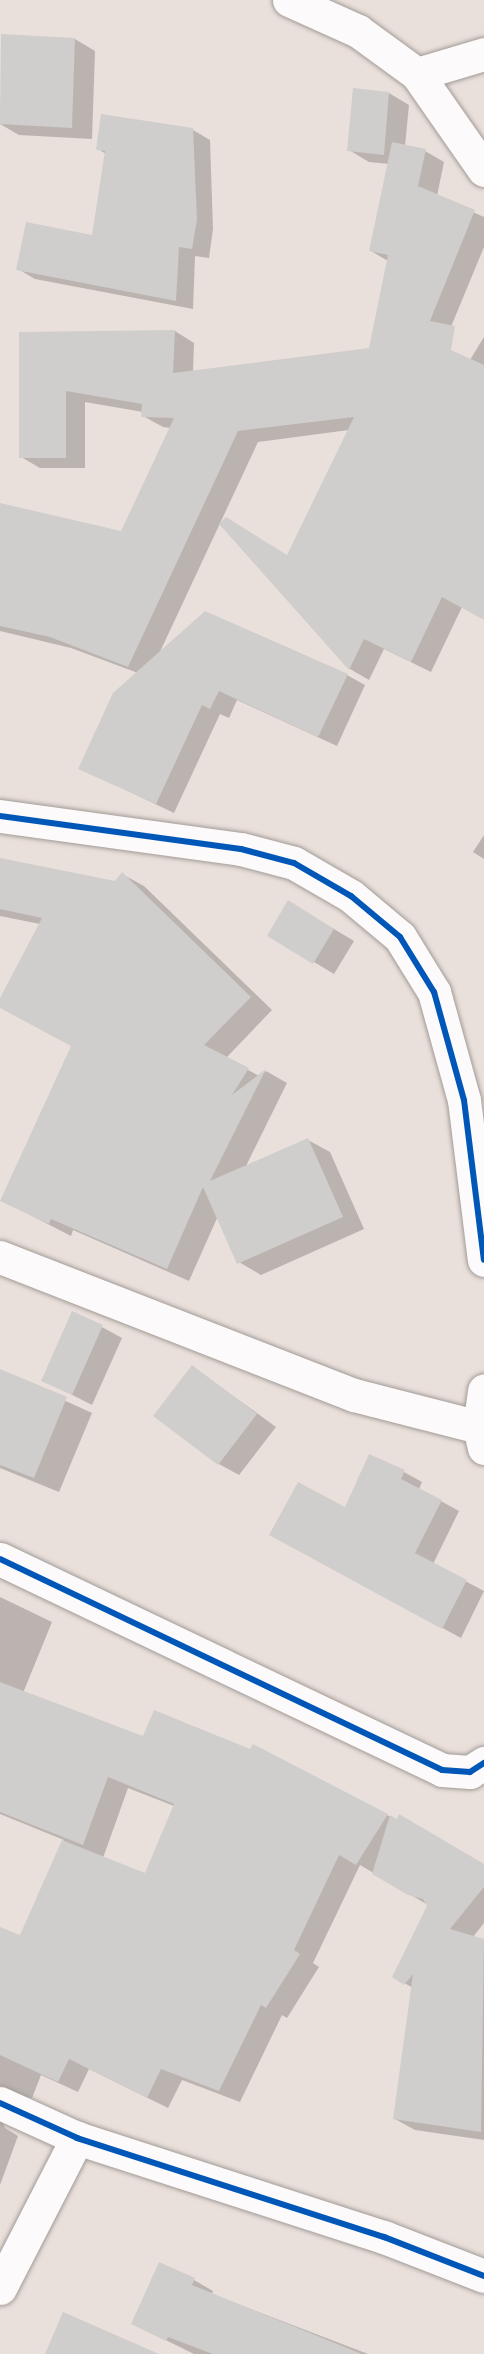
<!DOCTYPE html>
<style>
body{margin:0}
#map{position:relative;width:484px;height:2354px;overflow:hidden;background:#eae0db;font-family:"DM Sans",sans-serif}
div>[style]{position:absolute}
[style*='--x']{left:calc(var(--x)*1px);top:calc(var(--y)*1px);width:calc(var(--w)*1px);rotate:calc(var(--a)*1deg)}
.shadow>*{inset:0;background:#0003}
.building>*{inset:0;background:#d0cdcd}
.roads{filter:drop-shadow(0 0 2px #a29b97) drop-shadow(0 0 2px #a29b97)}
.street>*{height:33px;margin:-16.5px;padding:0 16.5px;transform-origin:16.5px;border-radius:16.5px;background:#fcfafa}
.cycleway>*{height:6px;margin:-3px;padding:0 3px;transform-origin:3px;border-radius:3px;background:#0057b8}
span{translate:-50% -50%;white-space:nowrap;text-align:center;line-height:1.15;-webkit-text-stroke:4.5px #f0dfd5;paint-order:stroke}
</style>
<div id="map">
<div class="shadow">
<i style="clip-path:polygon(3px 36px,75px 39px,95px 51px,92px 139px,19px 135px,0 124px)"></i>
<i style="clip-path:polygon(389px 93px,409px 105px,405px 146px,425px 151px,444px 162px,437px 196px,484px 217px,484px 247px,391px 472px,399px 476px,484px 337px,484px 619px,462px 607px,431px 672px,384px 649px,369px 680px,350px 669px,221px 524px,288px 557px,349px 430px,258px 442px,159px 654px,347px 675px,365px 685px,337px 746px,237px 700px,229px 718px,220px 714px,174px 813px,80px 768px,138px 673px,71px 648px,0 631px,0 505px,122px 533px,171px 428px,163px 427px,143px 416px,143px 412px,85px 402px,85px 468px,40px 468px,21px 457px,20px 333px,175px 331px,194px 343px,193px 372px,370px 349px,388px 261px,371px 251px,389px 164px,369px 162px,349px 150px)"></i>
<i style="clip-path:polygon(193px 130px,210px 140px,213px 229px,209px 258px,195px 256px,193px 309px,35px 279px,18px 269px,93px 237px,106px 154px,98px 149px)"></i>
<i style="clip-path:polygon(484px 835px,484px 859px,473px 852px)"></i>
<i style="clip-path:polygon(0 860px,116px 882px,122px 874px,144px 886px,272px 1010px,226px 1058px,259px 1076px,266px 1071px,287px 1083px,245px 1168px,308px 1140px,330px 1152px,364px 1229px,261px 1275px,239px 1262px,218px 1216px,189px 1281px,73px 1230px,71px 1236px,1px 1200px,72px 1046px,0 1006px,40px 924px,0 916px)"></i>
<i style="clip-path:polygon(309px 914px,354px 941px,334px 974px,314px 962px)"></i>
<i style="clip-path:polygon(102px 1327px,122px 1338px,92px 1405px,43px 1380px)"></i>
<i style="clip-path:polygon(193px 1367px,276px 1427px,239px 1475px,219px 1464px)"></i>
<i style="clip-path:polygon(0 1371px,92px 1413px,59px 1492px,0 1468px)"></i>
<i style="clip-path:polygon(404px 1472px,422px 1482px,419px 1489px,459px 1511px,433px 1564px,484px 1591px,461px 1638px,289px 1545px)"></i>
<i style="clip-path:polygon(evenodd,0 1597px,52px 1622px,23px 1693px,144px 1738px,250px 1751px,253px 1746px,484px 1865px,484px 1923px,473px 1937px,484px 1940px,484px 2140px,415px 2130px,395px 2119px,413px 1988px,394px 1977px,428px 1905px,360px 1865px,313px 1963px,319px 1967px,287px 2018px,282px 2015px,240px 2102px,182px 2080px,168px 2108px,89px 2069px,78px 2092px,41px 2075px,32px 2098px,20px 2095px,1px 2118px,5px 2128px,18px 2136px,0 2185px,0 1928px,20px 1937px,64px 1840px,0 1814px,0 1597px,128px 1788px,174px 1806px,146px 1875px,103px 1858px,128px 1788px)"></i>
<i style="clip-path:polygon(194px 2280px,213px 2291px,212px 2294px,368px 2354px,194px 2354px,133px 2324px)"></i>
</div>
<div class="building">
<i style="clip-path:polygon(1px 34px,75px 38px,72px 128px,0 124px)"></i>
<i style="clip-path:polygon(353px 88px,389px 92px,384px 155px,347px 151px)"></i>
<i style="clip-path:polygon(101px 114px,193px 128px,197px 219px,192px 249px,179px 247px,176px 301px,16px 270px,26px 222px,92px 235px,105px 151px,96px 150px)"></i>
<i style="clip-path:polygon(392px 142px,426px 149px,418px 186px,475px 210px,430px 321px,455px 326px,451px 350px,484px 365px,484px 620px,442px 597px,411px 662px,364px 639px,349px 670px,219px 524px,226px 517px,287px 555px,354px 417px,238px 431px,128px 667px,50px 637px,0 626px,0 503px,121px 531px,174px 418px,141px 417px,142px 404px,66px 391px,66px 458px,19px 458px,19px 332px,175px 330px,173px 373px,369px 348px,388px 255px,369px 251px)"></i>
<i style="clip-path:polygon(205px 611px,348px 674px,318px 737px,219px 691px,210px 709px,202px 705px,156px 804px,78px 769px,113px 693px)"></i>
<i style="clip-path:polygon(0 858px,115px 881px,122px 872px,251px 997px,204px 1045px,249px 1068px,232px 1095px,266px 1069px,210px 1181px,308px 1138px,343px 1217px,237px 1264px,203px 1187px,167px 1269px,51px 1219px,49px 1224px,0 1201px,71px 1046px,0 1008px,0 998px,42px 918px,0 909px)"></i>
<i style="clip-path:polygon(288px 900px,334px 929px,313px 964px,267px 936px)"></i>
<i style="clip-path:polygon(72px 1311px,103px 1325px,72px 1395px,41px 1381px)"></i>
<i style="clip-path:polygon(192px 1365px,257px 1414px,218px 1465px,153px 1416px)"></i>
<i style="clip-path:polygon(0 1369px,67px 1397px,34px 1478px,0 1465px)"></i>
<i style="clip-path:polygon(369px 1454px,405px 1470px,401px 1479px,442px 1500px,415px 1553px,467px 1580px,442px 1629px,269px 1535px,298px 1482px,345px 1507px)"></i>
<i style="clip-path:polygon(0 1682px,143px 1736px,154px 1710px,250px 1749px,253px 1744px,388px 1814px,356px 1865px,339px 1855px,294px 1950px,300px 1954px,266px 2008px,261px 2005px,219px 2091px,161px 2069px,147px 2098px,69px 2059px,58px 2082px,0 2055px,0 1927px,20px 1935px,62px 1840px,145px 1873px,174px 1804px,108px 1777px,83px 1845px,0 1812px)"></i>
<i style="clip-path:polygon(399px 1814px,484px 1864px,484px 1887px,450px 1929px,484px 1939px,481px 2132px,393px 2119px,413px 1974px,404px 1985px,392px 1977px,427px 1906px,423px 1899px,408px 1895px,372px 1874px,390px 1815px,397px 1819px)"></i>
<i style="clip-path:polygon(159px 2262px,195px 2278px,192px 2285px,362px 2354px,213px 2354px,168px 2337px,166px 2341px,131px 2324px)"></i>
<i style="clip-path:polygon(63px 2312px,159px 2354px,45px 2354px)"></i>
</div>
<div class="roads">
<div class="street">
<i style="--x:289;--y:0;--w:76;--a:24.2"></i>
<i style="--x:358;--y:31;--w:73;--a:36.1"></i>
<i style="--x:417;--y:74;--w:117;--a:55.1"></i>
<i style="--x:417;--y:74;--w:70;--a:-16.6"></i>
<i style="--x:0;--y:816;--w:243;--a:7.8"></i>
<i style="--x:241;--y:849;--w:55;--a:14.8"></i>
<i style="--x:294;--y:863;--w:66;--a:30.1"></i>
<i style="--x:351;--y:896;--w:64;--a:39.9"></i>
<i style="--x:400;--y:937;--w:65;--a:58.3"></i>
<i style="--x:434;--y:992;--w:112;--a:74.5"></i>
<i style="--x:464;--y:1100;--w:161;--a:82.9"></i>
<i style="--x:0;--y:1257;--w:380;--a:21.3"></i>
<i style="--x:354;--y:1395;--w:129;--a:14.4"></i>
<i style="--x:484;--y:1448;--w:22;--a:-103"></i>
<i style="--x:479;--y:1427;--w:37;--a:-82"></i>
<i style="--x:0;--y:1559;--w:490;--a:25.5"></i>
<i style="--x:442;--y:1770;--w:28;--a:4"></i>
<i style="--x:470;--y:1772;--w:17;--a:-33"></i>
<i style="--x:0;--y:2103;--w:85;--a:24.4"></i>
<i style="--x:77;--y:2138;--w:323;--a:17.9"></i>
<i style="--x:384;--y:2237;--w:107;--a:21.3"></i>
<i style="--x:0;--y:2288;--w:169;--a:-62.8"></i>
</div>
</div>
<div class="cycleway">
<i style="--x:0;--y:816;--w:243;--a:7.8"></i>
<i style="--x:241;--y:849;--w:55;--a:14.8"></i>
<i style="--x:294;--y:863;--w:66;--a:30.1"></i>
<i style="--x:351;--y:896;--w:64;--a:39.9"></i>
<i style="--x:400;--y:937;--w:65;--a:58.3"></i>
<i style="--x:434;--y:992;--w:112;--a:74.5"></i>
<i style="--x:464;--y:1100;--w:161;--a:82.9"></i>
<i style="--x:0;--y:1559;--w:490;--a:25.5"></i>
<i style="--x:442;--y:1770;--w:28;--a:4"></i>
<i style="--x:470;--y:1772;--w:17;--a:-33"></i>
<i style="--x:0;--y:2103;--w:85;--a:24.4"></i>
<i style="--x:77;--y:2138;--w:323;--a:17.9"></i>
<i style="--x:384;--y:2237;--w:107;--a:21.3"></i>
</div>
</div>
